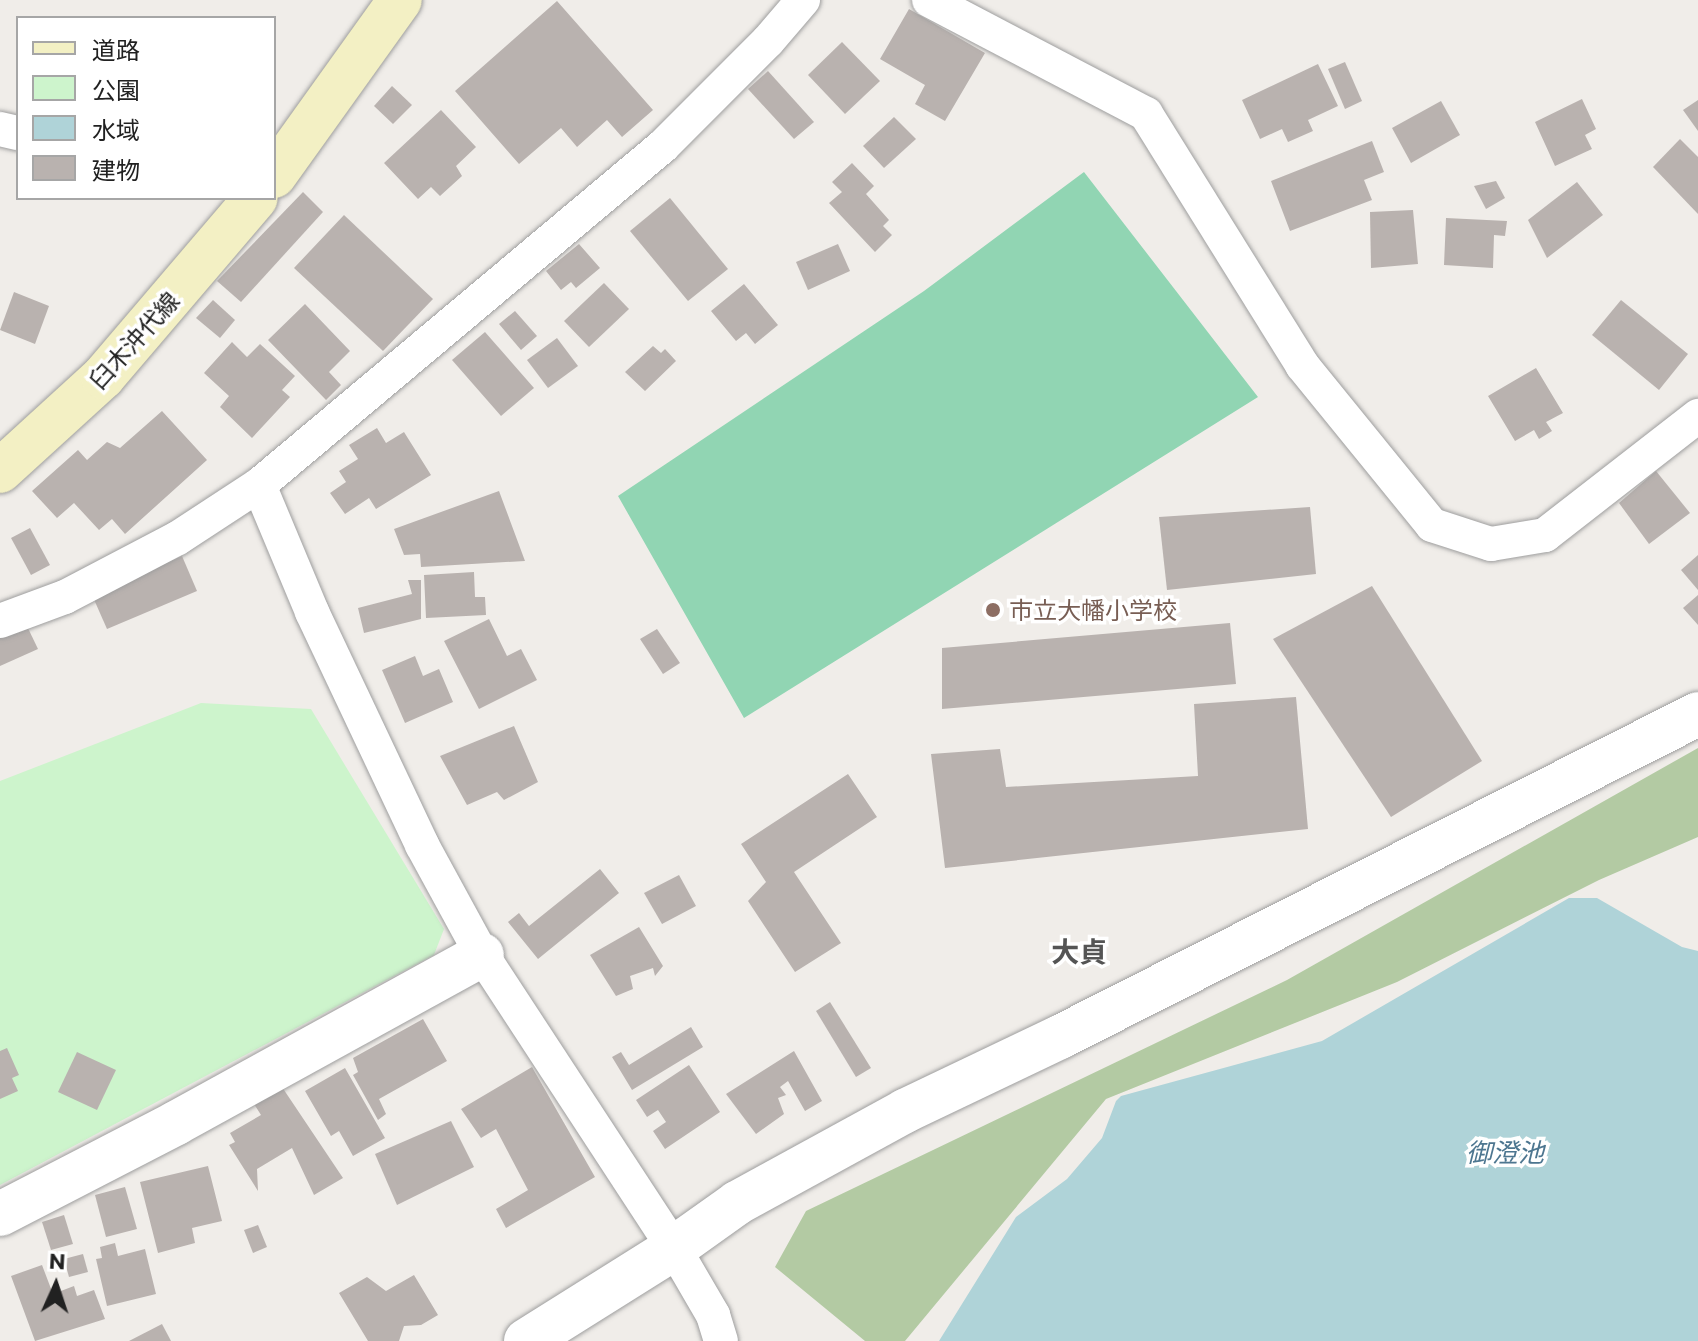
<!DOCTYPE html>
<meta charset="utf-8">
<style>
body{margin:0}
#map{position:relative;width:1698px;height:1341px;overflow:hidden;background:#f0ede9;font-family:Commissioner,"Noto Sans JP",sans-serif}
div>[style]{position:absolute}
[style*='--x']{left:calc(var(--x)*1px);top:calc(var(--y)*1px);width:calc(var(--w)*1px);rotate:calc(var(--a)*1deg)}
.forest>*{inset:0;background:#b3caa3}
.park>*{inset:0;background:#cdf4cc}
.pitch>*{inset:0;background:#91d5b3}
.water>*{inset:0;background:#afd3d8}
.building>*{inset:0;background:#b9b2af}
.roads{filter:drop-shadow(0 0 2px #9e9e9e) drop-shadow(0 0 2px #9e9e9e)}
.minor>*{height:34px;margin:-17px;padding:0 17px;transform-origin:17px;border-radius:17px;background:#fff}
.tertiary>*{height:44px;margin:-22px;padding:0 22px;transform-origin:22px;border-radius:22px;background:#fff}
.secondary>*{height:44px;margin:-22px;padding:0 22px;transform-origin:22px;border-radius:22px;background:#f3f0c4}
.dots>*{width:22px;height:22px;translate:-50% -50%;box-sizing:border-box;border:4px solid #fff;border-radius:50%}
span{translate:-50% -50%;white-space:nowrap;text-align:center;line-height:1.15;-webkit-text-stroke:7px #fff;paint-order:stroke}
.street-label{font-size:24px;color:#212121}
.education-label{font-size:24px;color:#785e54}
.left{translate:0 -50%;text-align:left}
.water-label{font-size:26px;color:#4d7690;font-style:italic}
.quarter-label{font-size:28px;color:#545454;font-weight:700}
.legend{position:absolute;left:16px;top:16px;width:260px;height:184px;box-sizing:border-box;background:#fff;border:2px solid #a6a6a6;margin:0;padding:10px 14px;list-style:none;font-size:24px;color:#212121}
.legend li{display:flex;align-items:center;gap:16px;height:40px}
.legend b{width:40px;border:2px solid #a6a6a6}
.north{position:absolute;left:16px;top:1245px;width:80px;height:80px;-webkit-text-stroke:6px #fff;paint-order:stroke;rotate:3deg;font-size:22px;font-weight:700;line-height:32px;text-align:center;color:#212121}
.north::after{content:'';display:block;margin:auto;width:28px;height:36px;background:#212121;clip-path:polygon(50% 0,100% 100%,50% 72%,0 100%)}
</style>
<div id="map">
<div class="forest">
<i style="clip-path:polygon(1698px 748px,1698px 837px,1599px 880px,1397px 982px,1106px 1099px,905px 1341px,865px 1341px,775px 1267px,806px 1211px,1287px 980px)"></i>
</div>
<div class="park">
<i style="clip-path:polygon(201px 703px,311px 709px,444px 929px,434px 955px,0 1185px,0 781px)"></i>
</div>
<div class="pitch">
<i style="clip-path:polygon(1084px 172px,1258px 397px,744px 718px,618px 496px,924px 291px)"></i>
</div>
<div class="water">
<i style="clip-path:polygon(1569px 898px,1597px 898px,1682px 947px,1698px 951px,1698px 1341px,939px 1341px,1016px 1217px,1067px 1179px,1102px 1138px,1116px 1101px,1121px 1096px,1322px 1041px)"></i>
</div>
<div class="building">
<i style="clip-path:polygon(557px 1px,653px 110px,622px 137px,607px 120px,577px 147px,561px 128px,519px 164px,455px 91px)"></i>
<i style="clip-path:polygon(909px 9px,985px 53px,945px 121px,915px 104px,925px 85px,880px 59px)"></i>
<i style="clip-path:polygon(842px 42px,880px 81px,845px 114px,808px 75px)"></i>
<i style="clip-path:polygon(1345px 62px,1362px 101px,1345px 109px,1328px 69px)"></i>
<i style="clip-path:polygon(1318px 64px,1338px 106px,1308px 120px,1313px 131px,1288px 142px,1282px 129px,1260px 139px,1242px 100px)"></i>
<i style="clip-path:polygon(768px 71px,814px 122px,794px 139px,748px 89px)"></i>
<i style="clip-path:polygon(392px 86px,412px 105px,393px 124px,374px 106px)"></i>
<i style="clip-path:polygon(1582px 99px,1596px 129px,1585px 135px,1592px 149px,1555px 166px,1535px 122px)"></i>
<i style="clip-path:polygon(1698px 100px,1698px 131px,1683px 110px)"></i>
<i style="clip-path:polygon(1441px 101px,1460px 135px,1411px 163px,1392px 128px)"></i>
<i style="clip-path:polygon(441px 110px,476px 147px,456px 166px,462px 176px,440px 196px,431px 187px,418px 199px,384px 163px)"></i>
<i style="clip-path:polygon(894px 117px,916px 139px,884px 168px,863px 146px)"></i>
<i style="clip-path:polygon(1680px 139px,1698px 157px,1698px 214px,1653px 167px)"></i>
<i style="clip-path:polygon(1372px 141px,1384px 172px,1364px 180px,1372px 200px,1290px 231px,1271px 181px)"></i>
<i style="clip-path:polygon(852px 163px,874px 186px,866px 194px,889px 220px,883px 226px,892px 235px,875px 252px,829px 203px,842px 192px,832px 182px)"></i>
<i style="clip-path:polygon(1496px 181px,1505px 198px,1486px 209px,1474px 186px)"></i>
<i style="clip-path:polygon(1577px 182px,1603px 215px,1547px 258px,1528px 220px)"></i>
<i style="clip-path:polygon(303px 192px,323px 212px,241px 302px,217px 281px)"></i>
<i style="clip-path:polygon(670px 198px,728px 269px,688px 301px,630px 231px)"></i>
<i style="clip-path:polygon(1413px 210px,1418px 264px,1371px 268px,1370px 212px)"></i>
<i style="clip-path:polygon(344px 215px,433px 299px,383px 351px,294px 268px)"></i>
<i style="clip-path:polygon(1446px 218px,1507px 221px,1505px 236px,1494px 235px,1493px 268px,1444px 265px)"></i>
<i style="clip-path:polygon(579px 244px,600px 268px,576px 288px,571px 282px,561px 290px,546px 271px)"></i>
<i style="clip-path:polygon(838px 244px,850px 271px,808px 290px,796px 262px)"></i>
<i style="clip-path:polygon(604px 283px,629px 309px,589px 347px,564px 321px)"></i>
<i style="clip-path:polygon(744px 284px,778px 325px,755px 344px,746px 333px,736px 341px,711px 311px)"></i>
<i style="clip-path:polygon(14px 292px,49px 306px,35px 344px,0 330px)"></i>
<i style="clip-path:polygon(213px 300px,235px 320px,220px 338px,196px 318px)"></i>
<i style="clip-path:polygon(1621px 300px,1688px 354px,1659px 390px,1592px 335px)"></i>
<i style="clip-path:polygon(305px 304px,350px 351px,329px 372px,341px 385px,326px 400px,268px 340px)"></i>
<i style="clip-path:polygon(515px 311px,537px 336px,521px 350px,499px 324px)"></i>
<i style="clip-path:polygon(485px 332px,534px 388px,501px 416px,452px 360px)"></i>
<i style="clip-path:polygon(557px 338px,578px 366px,548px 388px,527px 360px)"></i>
<i style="clip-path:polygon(232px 342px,247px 357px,260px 344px,295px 376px,282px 390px,290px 397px,252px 438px,220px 407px,229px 396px,204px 373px)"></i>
<i style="clip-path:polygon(653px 346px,661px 353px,665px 349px,676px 361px,645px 391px,625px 372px)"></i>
<i style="clip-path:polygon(1536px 368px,1563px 413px,1546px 422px,1552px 431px,1539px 439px,1534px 430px,1515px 441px,1488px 396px)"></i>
<i style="clip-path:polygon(162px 411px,207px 460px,125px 534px,112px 519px,99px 530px,74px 503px,57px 518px,32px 491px,78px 450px,87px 460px,107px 442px,120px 448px)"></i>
<i style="clip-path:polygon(377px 428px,386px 443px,404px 432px,431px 475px,376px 509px,369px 498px,345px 514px,330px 493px,346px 482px,339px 471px,358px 459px,349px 445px)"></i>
<i style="clip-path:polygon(1656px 471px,1690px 513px,1649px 544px,1619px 503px)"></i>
<i style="clip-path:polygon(499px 491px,525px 561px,421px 567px,420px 554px,404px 555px,394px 529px)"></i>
<i style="clip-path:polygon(1310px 507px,1316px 574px,1167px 590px,1159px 517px)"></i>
<i style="clip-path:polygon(30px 528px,50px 565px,31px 575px,11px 538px)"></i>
<i style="clip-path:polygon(1698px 555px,1698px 590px,1681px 570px)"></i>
<i style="clip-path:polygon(182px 556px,197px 591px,107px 629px,92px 595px)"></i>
<i style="clip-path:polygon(474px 572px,475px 597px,485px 597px,486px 615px,426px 618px,424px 575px)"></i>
<i style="clip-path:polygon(408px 580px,421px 580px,421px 619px,364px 633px,358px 608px,412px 594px)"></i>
<i style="clip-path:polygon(1372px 586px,1482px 761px,1391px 817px,1273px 639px)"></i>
<i style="clip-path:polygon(1698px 595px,1698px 625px,1683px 608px)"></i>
<i style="clip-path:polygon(489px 619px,507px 656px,521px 649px,537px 680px,479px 709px,444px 641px)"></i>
<i style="clip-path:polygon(1230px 623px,1236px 684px,942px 709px,942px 648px)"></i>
<i style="clip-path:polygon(26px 624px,38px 649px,0 666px,0 637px)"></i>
<i style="clip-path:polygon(657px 629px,680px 663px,663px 674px,640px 639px)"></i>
<i style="clip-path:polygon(415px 656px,423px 676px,439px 669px,453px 702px,405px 723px,382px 670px)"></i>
<i style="clip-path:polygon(1296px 697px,1308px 829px,945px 868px,931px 754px,1000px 749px,1006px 787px,1198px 776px,1194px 704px)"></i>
<i style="clip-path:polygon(514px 726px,538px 782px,504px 800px,497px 792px,467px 805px,440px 756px)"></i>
<i style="clip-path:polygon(848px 774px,877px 817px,794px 872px,841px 943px,795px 972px,748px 901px,766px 882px,741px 844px)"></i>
<i style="clip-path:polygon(600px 869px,619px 893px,538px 959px,508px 922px,519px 913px,529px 926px)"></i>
<i style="clip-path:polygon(679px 875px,696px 906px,662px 924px,644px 893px)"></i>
<i style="clip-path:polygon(639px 927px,663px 966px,655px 976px,653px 968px,630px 976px,633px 989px,616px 996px,590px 955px)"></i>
<i style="clip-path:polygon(830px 1002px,871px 1068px,856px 1077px,816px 1011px)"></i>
<i style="clip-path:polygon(423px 1019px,447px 1061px,379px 1099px,386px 1114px,378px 1120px,353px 1075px,358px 1072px,353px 1058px)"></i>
<i style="clip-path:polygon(691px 1027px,703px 1047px,632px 1090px,612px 1057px,621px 1052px,629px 1065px)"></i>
<i style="clip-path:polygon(7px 1048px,19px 1075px,12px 1078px,18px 1091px,0 1099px,0 1051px)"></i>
<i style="clip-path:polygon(794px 1051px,822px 1101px,805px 1111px,788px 1081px,780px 1087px,786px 1095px,778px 1098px,784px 1114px,756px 1134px,726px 1094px)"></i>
<i style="clip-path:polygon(77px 1052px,116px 1070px,97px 1110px,58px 1092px)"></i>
<i style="clip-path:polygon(689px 1065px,720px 1112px,665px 1149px,653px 1131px,666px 1122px,658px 1110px,647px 1117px,636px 1100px)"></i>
<i style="clip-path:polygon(532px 1067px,595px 1177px,506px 1228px,496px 1209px,528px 1190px,496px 1129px,481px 1138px,461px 1109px)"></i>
<i style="clip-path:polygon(345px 1068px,385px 1138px,353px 1156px,339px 1131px,331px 1136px,305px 1091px)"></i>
<i style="clip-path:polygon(282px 1087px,343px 1178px,314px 1195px,292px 1148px,257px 1169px,258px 1191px,229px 1145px,235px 1142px,230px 1133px,261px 1115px,254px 1104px)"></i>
<i style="clip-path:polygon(451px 1121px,474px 1167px,397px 1205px,375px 1154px)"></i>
<i style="clip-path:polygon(208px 1166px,222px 1221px,192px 1228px,195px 1243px,158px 1253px,140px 1182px)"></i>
<i style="clip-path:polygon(125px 1187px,137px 1229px,106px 1237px,95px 1195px)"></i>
<i style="clip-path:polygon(64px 1215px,73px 1244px,51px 1250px,42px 1222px)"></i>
<i style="clip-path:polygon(258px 1225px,267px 1247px,253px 1253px,244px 1230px)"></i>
<i style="clip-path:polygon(115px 1243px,118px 1256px,145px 1249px,156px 1294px,107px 1306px,96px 1259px,102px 1258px,100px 1247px)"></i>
<i style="clip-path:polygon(83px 1254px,88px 1272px,69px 1277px,64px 1259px)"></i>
<i style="clip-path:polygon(42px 1265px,53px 1294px,74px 1286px,77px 1296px,94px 1290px,105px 1319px,35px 1341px,11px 1276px)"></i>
<i style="clip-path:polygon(414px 1275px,438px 1315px,421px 1325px,404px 1326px,399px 1341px,368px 1341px,339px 1293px,367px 1277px,386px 1291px)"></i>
<i style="clip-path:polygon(162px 1324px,171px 1341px,129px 1341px)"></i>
</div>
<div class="roads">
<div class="minor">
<i style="--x:929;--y:0;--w:245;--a:27.7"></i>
<i style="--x:1146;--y:114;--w:296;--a:58.1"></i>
<i style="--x:1302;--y:365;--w:206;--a:50.9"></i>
<i style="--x:1432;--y:525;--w:62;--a:17.9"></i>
<i style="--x:1491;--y:544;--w:55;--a:-9.5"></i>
<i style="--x:1545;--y:535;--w:194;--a:-37.9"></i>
<i style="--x:0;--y:129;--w:18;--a:13"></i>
<i style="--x:259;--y:485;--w:138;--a:67.3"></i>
<i style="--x:312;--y:612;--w:258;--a:64.7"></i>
<i style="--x:422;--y:845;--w:125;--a:61.4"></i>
<i style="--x:482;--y:955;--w:350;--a:56.8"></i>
<i style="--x:674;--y:1248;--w:78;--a:59.8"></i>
<i style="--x:713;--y:1315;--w:27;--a:73"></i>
<i style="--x:0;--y:621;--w:69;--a:-20.3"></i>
<i style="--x:65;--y:597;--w:127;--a:-27.6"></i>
<i style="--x:178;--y:538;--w:97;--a:-33.2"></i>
<i style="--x:259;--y:485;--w:527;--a:-40"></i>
<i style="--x:663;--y:146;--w:148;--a:-45"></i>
<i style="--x:768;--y:41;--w:54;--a:-49.5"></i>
</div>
<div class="tertiary">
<i style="--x:0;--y:1214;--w:198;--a:-27.3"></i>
<i style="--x:176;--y:1123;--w:349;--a:-28.8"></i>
<i style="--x:526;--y:1341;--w:175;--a:-32.1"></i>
<i style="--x:674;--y:1248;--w:77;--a:-35.5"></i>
<i style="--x:737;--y:1203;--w:192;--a:-28.7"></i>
<i style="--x:905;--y:1111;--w:172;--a:-25.5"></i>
<i style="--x:1060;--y:1037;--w:715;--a:-26.85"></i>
</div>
<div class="secondary">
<i style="--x:274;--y:176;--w:216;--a:-54.4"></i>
<i style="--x:0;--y:471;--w:139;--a:-42.4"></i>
<i style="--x:103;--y:377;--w:235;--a:-49.5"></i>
</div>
</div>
<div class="dots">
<i style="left:993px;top:610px;background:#8d6e63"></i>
</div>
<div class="street-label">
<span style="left:134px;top:340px;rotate:-48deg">臼木沖代線</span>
</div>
<div class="education-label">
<span class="left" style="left:1009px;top:610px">市立大幡小学校</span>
</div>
<div class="water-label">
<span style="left:1505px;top:1152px">御澄池</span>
</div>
<div class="quarter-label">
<span style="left:1079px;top:951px">大貞</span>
</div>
<ul class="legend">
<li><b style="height:10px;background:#f3f0c4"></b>道路</li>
<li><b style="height:22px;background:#cdf4cc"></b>公園</li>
<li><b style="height:22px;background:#afd3d8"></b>水域</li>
<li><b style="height:22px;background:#b9b2af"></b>建物</li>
</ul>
<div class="north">N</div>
</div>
